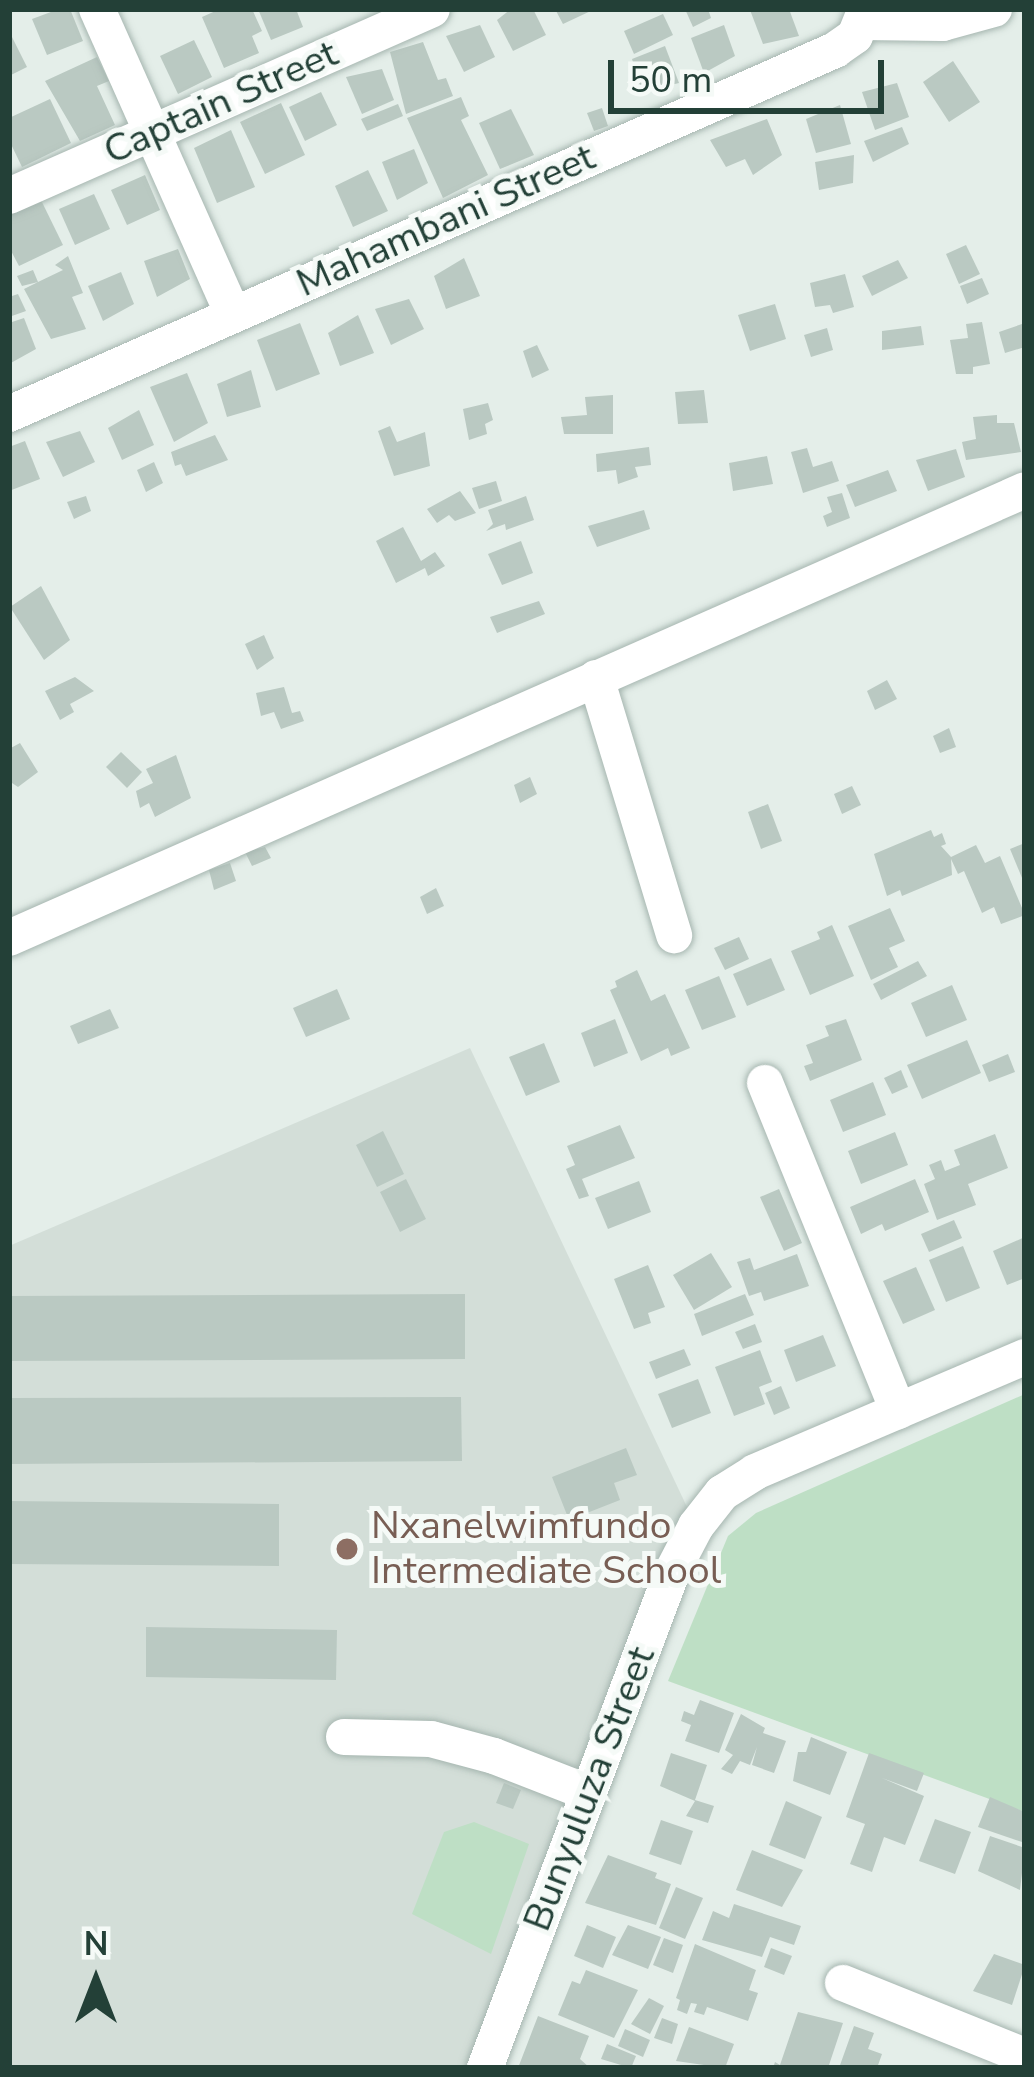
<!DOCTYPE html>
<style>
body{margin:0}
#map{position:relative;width:1034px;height:2077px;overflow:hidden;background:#e4eee9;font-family:"Nunito Sans",sans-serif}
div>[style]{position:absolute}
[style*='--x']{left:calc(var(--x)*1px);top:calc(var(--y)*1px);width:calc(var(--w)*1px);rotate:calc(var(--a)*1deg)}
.built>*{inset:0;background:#d3ded8}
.green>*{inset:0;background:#bedfc5}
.building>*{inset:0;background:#bac9c2}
.roads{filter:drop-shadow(0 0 3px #a6b6b0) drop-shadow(0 0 3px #a6b6b0)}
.minor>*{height:36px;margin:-18px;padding:0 18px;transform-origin:18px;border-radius:18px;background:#fff}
.dots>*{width:33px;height:33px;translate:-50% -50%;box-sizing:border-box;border:6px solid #f5faf7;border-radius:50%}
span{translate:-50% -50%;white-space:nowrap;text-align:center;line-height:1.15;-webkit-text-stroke:10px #f5faf7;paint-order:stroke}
.street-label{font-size:39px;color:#234037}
.education-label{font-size:39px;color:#785e54}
.left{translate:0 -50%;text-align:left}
.frame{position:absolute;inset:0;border:12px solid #234037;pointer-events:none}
.north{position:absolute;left:36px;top:1921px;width:120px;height:120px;-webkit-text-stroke:9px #f5faf7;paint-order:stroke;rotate:0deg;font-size:33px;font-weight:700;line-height:48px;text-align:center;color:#234037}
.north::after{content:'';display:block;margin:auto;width:42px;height:54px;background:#234037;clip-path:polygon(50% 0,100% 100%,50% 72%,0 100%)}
.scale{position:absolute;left:608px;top:60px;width:276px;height:54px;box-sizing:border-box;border:6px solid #234037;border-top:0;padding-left:15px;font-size:36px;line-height:42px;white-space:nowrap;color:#234037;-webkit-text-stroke:9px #f5faf7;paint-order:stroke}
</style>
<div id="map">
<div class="built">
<i style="clip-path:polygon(470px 1048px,696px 1526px,485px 2068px,9px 2068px,9px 1246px)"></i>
</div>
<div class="green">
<i style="clip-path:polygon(1025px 1394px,1025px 1812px,668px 1681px,728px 1536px,756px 1513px)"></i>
<i style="clip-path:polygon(474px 1822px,529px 1844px,491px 1954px,412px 1914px,444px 1832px)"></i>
</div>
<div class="building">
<i style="clip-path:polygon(59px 9px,70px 9px,83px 41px,47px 55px,32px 19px)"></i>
<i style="clip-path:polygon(220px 9px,252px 9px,262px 31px,252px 36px,259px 53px,224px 68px,202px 17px)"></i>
<i style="clip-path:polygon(258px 9px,296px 9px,303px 27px,271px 40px)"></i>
<i style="clip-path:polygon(511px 9px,533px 9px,546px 35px,513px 51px,497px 20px)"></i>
<i style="clip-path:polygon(555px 9px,595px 9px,563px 24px)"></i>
<i style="clip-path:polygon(685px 9px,708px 9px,711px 18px,693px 27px)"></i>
<i style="clip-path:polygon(789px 9px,799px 36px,763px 44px,750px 10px)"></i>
<i style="clip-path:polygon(663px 14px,673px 35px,634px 54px,624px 31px)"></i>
<i style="clip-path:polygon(480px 25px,495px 57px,464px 72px,446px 36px)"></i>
<i style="clip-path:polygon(724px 25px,735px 56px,704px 73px,691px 38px)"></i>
<i style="clip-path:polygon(9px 31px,27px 67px,9px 76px)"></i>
<i style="clip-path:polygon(194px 40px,212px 77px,178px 94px,160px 56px)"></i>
<i style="clip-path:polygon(423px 42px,438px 80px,446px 78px,453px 96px,406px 114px,390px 52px)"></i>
<i style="clip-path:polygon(665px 46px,679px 83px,642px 92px,632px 59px)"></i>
<i style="clip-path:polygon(97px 57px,109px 81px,97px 86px,115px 125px,80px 141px,45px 81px)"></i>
<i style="clip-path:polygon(953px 61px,980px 102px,949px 122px,923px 82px)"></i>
<i style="clip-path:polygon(382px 69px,394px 100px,362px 114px,346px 77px)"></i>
<i style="clip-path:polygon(897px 83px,909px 117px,875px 130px,862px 92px)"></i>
<i style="clip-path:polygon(321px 92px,337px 125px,305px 141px,289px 107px)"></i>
<i style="clip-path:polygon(461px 97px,469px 116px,461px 120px,488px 175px,443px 198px,407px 118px)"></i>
<i style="clip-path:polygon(50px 99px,71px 143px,22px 167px,9px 140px,9px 118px)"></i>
<i style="clip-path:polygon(281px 103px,305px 155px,265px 174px,240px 122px)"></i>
<i style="clip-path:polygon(398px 104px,403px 116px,367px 131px,361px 119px)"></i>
<i style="clip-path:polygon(840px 105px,851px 144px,816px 153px,806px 119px)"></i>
<i style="clip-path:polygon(602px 108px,608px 126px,594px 131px,587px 113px)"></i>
<i style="clip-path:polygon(511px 109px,534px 155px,500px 169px,479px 123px)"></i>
<i style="clip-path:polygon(767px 119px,782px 155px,753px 175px,745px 159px,726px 167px,710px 140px)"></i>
<i style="clip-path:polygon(902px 127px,909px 144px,873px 162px,864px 141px)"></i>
<i style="clip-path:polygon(231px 130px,255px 187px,217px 203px,194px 148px)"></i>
<i style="clip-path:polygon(414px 149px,428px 183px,397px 200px,382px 162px)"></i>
<i style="clip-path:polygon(854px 155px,853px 183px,819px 190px,815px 162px)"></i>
<i style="clip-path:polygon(368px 170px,388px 211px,353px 227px,335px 186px)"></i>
<i style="clip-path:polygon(145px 175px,160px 210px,127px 225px,111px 190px)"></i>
<i style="clip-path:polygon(94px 194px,110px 229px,75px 245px,59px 209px)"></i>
<i style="clip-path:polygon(39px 196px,63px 245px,19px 266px,9px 247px,9px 210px)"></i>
<i style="clip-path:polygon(966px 245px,980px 274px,959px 284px,946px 254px)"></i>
<i style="clip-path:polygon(178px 249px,190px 279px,157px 297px,144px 261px)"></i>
<i style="clip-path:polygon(68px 256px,83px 293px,72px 297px,86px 329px,51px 339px,24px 289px,38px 282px,22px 286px,17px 276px,33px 270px,38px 282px,63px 270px,55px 265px)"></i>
<i style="clip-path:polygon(464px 258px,480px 296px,446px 309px,434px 276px)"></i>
<i style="clip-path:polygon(898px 260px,908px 278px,872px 296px,862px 276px)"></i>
<i style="clip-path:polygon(121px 272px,134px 304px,103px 321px,88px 286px)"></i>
<i style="clip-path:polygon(845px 274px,854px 307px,833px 313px,830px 305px,815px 307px,810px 283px)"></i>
<i style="clip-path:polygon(982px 278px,989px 294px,967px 304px,960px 286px)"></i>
<i style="clip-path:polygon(18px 294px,26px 311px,9px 317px,9px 297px)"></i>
<i style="clip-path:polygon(409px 299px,424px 329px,391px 345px,375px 309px)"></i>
<i style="clip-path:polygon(775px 304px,786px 339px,750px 351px,738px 315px)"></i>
<i style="clip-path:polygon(358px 315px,374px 353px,340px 366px,328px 333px)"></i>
<i style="clip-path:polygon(24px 318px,36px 349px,9px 364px,9px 323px)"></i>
<i style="clip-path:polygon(982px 322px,990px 364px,973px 367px,973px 374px,956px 374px,950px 340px,968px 338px,966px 324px)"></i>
<i style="clip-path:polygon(300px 323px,320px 374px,276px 391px,257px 340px)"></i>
<i style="clip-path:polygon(1025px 323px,1025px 347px,1005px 353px,999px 332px)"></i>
<i style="clip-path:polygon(921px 326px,924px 345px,882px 350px,882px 331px)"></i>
<i style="clip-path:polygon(827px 328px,833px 350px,811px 357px,804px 335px)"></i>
<i style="clip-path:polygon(537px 345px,549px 370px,532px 378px,523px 351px)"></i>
<i style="clip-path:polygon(251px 370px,261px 407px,227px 417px,217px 384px)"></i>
<i style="clip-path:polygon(187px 373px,208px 423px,174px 442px,150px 387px)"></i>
<i style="clip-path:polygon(704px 390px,708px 423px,678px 424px,675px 392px)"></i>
<i style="clip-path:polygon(613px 395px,613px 434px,564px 434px,561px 417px,587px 415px,585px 397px)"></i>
<i style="clip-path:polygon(488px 403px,493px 420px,485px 424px,487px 434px,469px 440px,463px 409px)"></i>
<i style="clip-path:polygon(139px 410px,154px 445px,122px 460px,108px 428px)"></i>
<i style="clip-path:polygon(997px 415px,997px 423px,1014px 423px,1021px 452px,966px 460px,962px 442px,976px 439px,973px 417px)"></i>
<i style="clip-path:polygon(390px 426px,397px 442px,425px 432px,430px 466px,394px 476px,378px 431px)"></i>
<i style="clip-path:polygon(80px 431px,95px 462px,63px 477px,46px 442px)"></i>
<i style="clip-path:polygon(215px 435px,228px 460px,186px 476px,181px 464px,175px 466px,171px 452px)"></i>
<i style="clip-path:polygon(25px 441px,40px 479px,9px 491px,9px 447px)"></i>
<i style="clip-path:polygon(649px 447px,651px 465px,635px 467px,638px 477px,618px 484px,616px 470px,597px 472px,596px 454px)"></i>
<i style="clip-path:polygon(807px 448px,813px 467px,832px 461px,839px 481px,803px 493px,791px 452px)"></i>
<i style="clip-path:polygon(956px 449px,965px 477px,928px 491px,916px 460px)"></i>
<i style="clip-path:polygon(767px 456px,773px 484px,733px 491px,729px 463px)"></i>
<i style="clip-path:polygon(154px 462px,163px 483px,146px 492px,137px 470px)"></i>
<i style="clip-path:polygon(888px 470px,897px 491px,855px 507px,846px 485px)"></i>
<i style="clip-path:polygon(496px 481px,502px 501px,479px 509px,472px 488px)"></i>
<i style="clip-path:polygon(460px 491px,476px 513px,455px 521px,449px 515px,437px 523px,427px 509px)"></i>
<i style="clip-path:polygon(842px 493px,850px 518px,827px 527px,823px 516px,832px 512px,827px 497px)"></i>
<i style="clip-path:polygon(86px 496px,91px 511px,74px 519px,67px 502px)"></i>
<i style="clip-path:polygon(526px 496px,534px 520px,506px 530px,505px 524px,486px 531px,493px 524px,488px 510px)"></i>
<i style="clip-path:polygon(644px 510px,650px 529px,597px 547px,588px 526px)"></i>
<i style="clip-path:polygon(403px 527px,421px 561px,435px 552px,445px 566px,428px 576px,425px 568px,396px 583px,376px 541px)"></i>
<i style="clip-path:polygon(521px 541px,533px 573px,502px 585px,488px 554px)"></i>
<i style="clip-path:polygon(41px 586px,70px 640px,44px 660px,10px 607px)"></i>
<i style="clip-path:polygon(539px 601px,545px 614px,497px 633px,490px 617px)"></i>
<i style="clip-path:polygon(264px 635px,274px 658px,257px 670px,245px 644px)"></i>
<i style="clip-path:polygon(75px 677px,94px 691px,70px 704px,74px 712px,60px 720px,45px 691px)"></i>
<i style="clip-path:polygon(887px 680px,897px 699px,875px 710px,867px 691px)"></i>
<i style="clip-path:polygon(284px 687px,292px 713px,300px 711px,304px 721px,281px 729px,274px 712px,261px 716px,256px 693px)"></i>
<i style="clip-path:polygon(949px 728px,956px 747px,940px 753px,933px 736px)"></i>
<i style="clip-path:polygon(20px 743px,38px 772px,18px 787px,9px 781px,9px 749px)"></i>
<i style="clip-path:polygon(121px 752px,142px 772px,127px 788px,106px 767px)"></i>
<i style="clip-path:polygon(176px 755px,191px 798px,155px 817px,149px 803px,140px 808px,136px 791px,153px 783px,146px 769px)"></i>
<i style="clip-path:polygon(530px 777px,537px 794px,520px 803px,514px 785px)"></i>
<i style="clip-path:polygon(852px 786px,861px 805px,842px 814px,834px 794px)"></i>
<i style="clip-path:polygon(768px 804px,782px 841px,761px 849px,748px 812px)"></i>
<i style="clip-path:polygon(931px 830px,934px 837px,942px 833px,946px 844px,941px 846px,951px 857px,976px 845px,985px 863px,1000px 856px,1025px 915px,1001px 924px,994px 907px,982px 913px,964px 871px,958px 874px,951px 859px,952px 875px,902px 896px,900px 890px,887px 896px,874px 854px)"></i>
<i style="clip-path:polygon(1025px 843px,1025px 885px,1010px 849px)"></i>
<i style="clip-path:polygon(265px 847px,271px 858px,252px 866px,245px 852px)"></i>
<i style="clip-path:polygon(230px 863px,236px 881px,214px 890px,209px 870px)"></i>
<i style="clip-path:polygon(436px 888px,444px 906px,427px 914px,420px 897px)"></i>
<i style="clip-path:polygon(890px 908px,905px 941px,889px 948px,898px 967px,871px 980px,848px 926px)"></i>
<i style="clip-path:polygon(832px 925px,854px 976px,810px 995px,791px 951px,820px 939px,817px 932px)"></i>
<i style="clip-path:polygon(739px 937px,749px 959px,725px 970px,714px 948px)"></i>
<i style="clip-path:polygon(771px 958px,785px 990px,747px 1006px,733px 974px)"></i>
<i style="clip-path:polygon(918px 961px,927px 976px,881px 1000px,873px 984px)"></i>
<i style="clip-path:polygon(637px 970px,651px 1001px,665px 994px,690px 1048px,671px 1056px,668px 1048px,641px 1061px,610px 990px,617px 987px,615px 981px)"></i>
<i style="clip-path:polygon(719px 976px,736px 1017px,702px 1030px,685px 990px)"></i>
<i style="clip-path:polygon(952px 985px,967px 1020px,926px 1037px,911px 1003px)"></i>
<i style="clip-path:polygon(337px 989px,350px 1019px,306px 1037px,293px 1008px)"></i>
<i style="clip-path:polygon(110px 1009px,119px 1028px,78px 1044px,70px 1026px)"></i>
<i style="clip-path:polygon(615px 1019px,628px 1053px,594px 1067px,581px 1033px)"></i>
<i style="clip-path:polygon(846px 1019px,862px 1060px,810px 1081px,804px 1066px,813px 1063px,806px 1045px,829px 1036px,825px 1026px)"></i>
<i style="clip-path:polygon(967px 1040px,981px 1073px,922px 1099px,907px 1065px)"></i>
<i style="clip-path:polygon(544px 1043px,560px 1082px,526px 1096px,509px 1057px)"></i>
<i style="clip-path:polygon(1008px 1054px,1015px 1072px,989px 1082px,982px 1065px)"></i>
<i style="clip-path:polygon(901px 1070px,908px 1087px,892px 1094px,884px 1078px)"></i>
<i style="clip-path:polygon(873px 1082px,886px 1115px,843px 1132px,830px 1100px)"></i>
<i style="clip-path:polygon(620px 1125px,635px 1158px,582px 1179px,589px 1196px,579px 1199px,566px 1169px,575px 1165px,567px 1146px)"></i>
<i style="clip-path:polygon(383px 1131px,404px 1174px,377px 1187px,356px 1145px)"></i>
<i style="clip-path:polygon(895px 1132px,908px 1165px,861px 1184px,848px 1151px)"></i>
<i style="clip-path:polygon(995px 1134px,1008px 1168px,968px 1184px,976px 1205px,937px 1220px,924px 1184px,935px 1179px,929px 1165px,941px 1160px,945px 1171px,960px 1165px,954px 1150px)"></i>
<i style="clip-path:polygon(406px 1179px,426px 1219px,400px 1232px,380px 1192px)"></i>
<i style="clip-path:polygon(915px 1179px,929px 1212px,885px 1231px,882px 1224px,861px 1234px,850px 1207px)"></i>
<i style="clip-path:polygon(639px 1181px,651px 1212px,608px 1229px,595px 1198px)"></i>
<i style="clip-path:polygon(779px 1189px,802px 1243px,784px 1251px,760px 1197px)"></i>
<i style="clip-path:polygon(954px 1220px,962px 1238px,929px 1252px,921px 1234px)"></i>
<i style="clip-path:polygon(1025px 1237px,1025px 1278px,1007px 1285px,993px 1251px)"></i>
<i style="clip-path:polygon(963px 1246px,980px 1288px,946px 1302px,929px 1260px)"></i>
<i style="clip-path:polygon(711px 1253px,732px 1287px,694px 1310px,673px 1275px)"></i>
<i style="clip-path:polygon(797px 1254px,809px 1286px,764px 1301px,761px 1292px,749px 1296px,737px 1262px,750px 1258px,754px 1270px)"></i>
<i style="clip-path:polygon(648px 1265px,665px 1307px,648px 1313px,651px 1323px,634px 1329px,614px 1279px)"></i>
<i style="clip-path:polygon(916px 1267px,935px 1310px,903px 1324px,883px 1281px)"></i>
<i style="clip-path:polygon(465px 1294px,465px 1359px,9px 1361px,9px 1296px)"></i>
<i style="clip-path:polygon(745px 1294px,754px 1315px,702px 1336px,694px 1314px)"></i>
<i style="clip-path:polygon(755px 1324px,762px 1342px,743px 1349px,735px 1332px)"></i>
<i style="clip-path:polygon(823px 1335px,836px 1366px,796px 1382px,784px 1350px)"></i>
<i style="clip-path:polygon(684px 1349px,691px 1365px,656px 1379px,649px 1362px)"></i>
<i style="clip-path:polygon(760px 1350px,772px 1382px,759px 1387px,765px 1404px,734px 1416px,715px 1367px)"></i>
<i style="clip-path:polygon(698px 1379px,711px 1413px,672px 1428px,658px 1394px)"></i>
<i style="clip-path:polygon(781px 1386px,790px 1408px,774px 1415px,765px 1393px)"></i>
<i style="clip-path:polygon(461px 1397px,462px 1461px,9px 1464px,9px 1398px)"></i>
<i style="clip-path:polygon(626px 1448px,637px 1475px,614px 1483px,620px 1500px,569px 1520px,552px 1477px)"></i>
<i style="clip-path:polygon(9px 1501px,279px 1504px,279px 1566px,9px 1564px)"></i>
<i style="clip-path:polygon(146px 1627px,337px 1630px,336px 1680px,146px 1677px)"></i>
<i style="clip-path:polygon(700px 1700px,734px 1713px,719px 1753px,685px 1741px,691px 1725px,681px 1721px,684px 1711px,694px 1715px)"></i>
<i style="clip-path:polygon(741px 1714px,765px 1728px,763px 1733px,786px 1741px,774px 1773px,752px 1765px,757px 1747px,750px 1765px,740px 1761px,732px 1774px,721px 1769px,733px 1755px,725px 1750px)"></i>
<i style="clip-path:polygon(811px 1737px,847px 1752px,830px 1795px,793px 1781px,798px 1752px,806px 1752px)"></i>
<i style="clip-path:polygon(671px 1753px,707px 1765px,695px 1800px,714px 1806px,708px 1823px,686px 1816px,695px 1801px,660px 1786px)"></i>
<i style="clip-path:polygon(869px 1753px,924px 1773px,917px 1791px,882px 1778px,924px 1796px,905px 1845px,884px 1837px,872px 1872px,850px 1864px,865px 1824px,846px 1817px)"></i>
<i style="clip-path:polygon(504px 1783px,521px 1790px,513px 1809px,496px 1803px)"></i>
<i style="clip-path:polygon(990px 1797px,1025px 1812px,1022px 1842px,978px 1827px)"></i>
<i style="clip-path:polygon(786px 1801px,822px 1817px,805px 1859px,769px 1845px)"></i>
<i style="clip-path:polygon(935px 1819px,971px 1832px,955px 1874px,919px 1861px)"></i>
<i style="clip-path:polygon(661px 1820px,693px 1831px,681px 1865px,649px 1854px)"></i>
<i style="clip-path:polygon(990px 1836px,1025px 1848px,1020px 1890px,978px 1871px)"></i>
<i style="clip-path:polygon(752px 1850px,803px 1870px,782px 1907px,736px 1890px)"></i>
<i style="clip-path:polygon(608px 1855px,657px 1873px,655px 1878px,671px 1884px,656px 1925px,585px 1903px)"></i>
<i style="clip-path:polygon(676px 1887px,703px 1898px,685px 1939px,659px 1928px)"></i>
<i style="clip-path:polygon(734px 1904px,801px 1926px,794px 1945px,770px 1937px,762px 1957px,702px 1940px,713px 1911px,729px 1918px)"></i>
<i style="clip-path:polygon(587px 1925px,616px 1937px,603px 1968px,574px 1956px)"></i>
<i style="clip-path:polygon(628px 1925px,661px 1937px,648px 1969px,612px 1955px)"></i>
<i style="clip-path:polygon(664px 1938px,683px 1945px,673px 1973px,653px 1965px)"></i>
<i style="clip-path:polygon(695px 1944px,756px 1970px,749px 1990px,758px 1993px,748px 2021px,707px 2007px,704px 2015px,694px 2012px,697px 2004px,691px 2003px,687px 2014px,677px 2010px,680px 2000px,676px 1998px)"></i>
<i style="clip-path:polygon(771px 1948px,792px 1956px,784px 1975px,764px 1967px)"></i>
<i style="clip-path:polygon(994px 1954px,1025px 1965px,1012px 2005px,973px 1991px)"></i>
<i style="clip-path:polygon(586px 1970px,638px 1990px,614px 2038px,558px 2015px,572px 1981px,580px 1984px)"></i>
<i style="clip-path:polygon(649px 1998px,664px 2006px,650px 2034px,631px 2024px)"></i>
<i style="clip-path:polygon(798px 2012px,843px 2023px,828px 2068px,773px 2068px,775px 2062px,780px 2065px)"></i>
<i style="clip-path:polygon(538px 2016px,589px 2036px,580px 2059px,590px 2068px,518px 2068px)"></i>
<i style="clip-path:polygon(662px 2018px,678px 2024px,672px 2044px,654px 2038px)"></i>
<i style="clip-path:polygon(854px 2026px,874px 2033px,868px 2049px,882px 2054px,877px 2068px,839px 2068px)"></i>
<i style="clip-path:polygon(689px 2027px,734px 2044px,725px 2068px,676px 2061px)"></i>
<i style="clip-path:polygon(625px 2029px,650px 2040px,643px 2057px,618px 2046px)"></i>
<i style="clip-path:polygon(607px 2044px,636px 2056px,631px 2068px,601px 2059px)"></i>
</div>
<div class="roads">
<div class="minor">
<i style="--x:97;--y:9;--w:334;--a:66"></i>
<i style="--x:862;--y:22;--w:81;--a:0.7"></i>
<i style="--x:943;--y:23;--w:53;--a:-15.4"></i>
<i style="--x:9;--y:196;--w:462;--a:-23.8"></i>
<i style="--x:9;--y:414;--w:903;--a:-23.78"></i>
<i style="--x:835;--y:50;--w:24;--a:-35"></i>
<i style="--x:855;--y:36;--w:29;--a:-68"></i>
<i style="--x:596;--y:678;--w:269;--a:73.1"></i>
<i style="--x:9;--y:938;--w:1110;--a:-23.79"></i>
<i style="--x:765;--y:1083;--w:354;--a:67.9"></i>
<i style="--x:344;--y:1737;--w:87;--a:1.3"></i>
<i style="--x:431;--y:1739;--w:65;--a:15.1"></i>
<i style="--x:494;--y:1756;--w:102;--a:21.3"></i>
<i style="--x:843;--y:1983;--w:196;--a:21.9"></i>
<i style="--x:485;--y:2068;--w:530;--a:-69.34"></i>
<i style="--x:672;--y:1572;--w:52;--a:-62.4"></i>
<i style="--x:696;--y:1526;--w:42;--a:-51.8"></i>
<i style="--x:722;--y:1493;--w:39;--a:-32"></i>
<i style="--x:755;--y:1472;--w:293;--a:-23.1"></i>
</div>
</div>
<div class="dots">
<i style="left:347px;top:1549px;background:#8d6e63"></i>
</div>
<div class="street-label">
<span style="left:221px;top:103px;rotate:-24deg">Captain Street</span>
<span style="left:446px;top:221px;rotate:-24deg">Mahambani Street</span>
<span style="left:590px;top:1789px;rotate:-69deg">Bunyuluza Street</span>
</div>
<div class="education-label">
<span class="left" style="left:371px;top:1549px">Nxanelwimfundo<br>Intermediate School</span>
</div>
<div class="frame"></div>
<div class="north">N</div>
<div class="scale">50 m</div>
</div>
